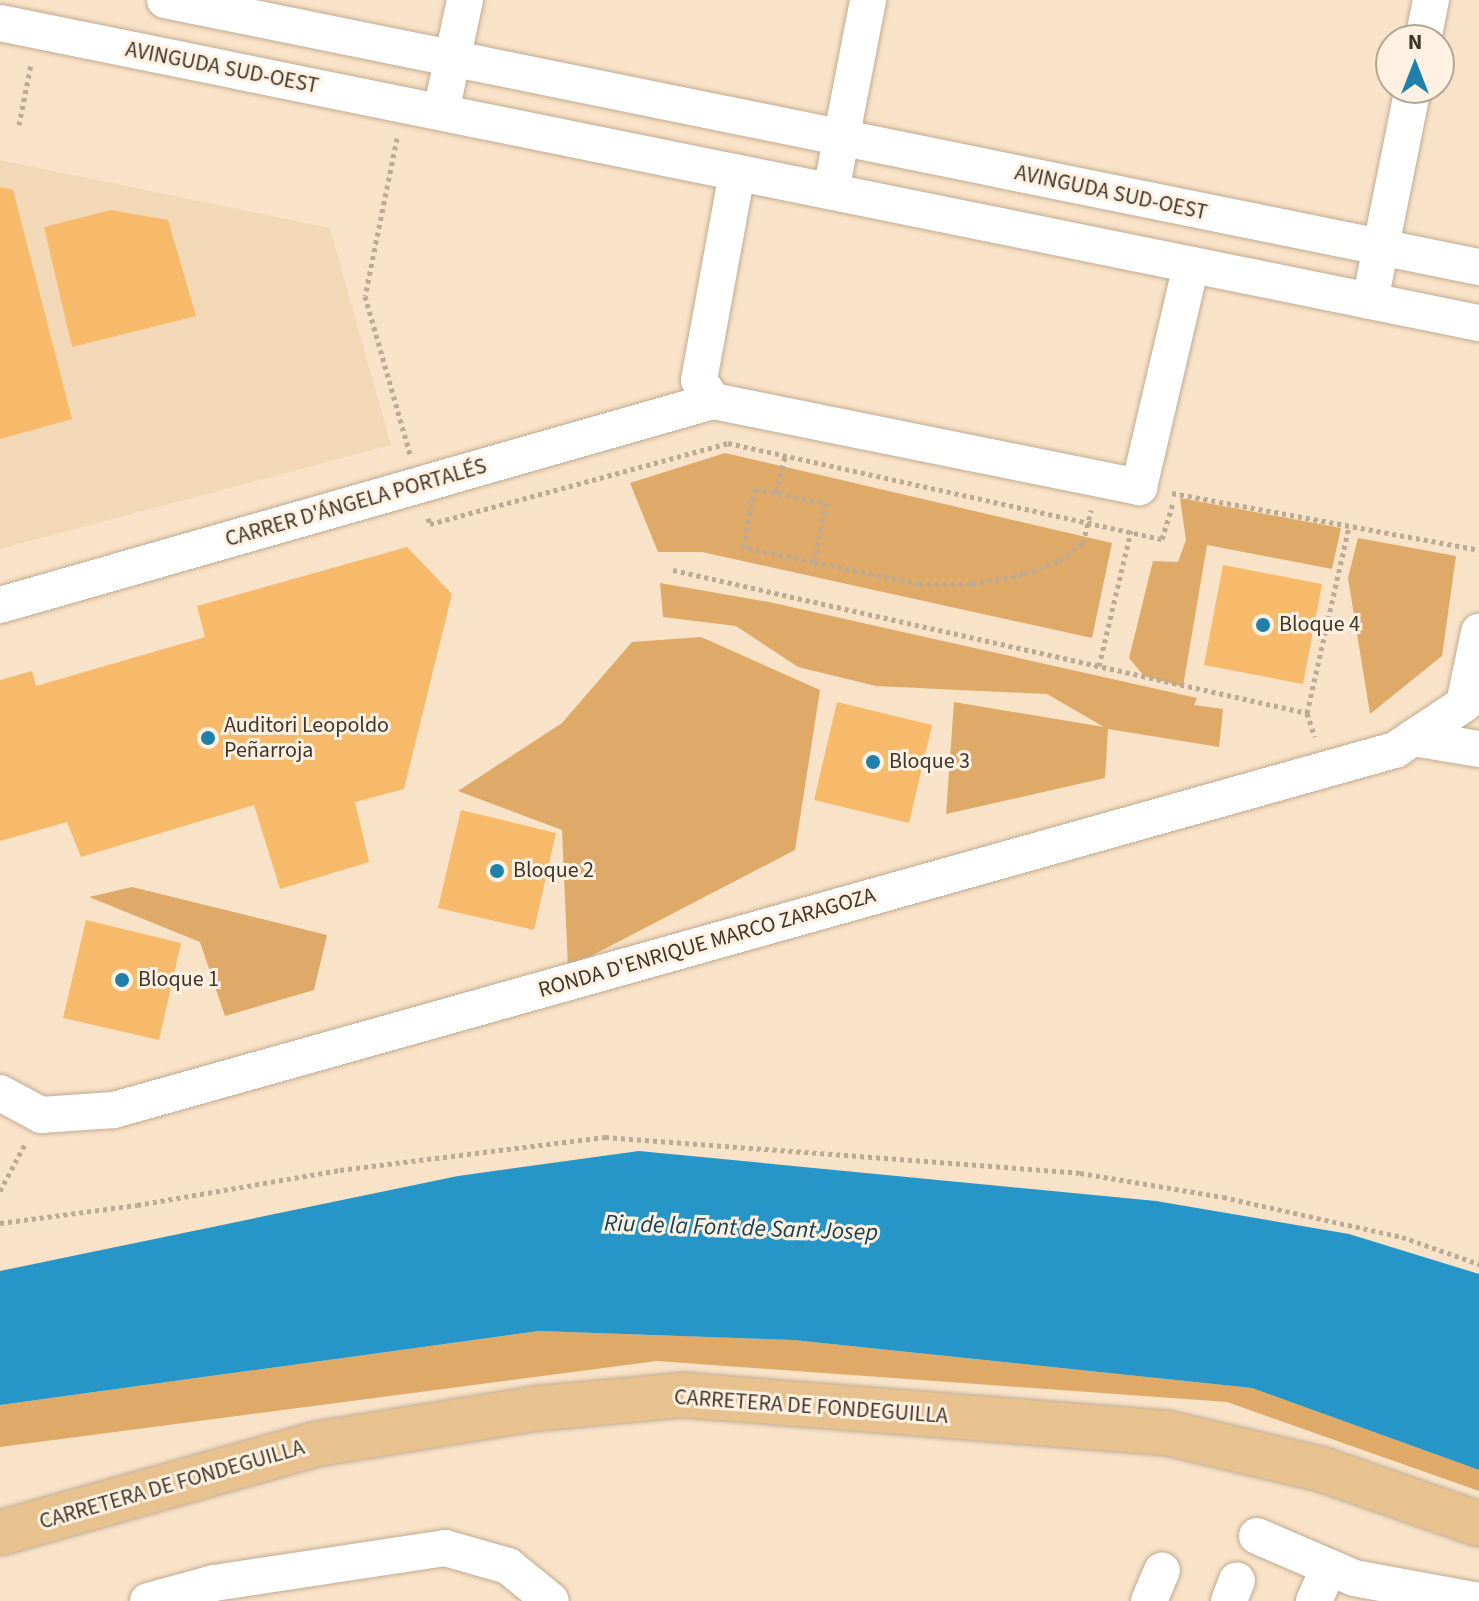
<!DOCTYPE html>
<meta charset="utf-8">
<style>
body{margin:0}
#map{position:relative;width:1479px;height:1601px;overflow:hidden;background:#f9e3c8;font-family:"Source Sans 3",sans-serif}
div>[style]{position:absolute}
[style*='--x']{left:calc(var(--x)*1px);top:calc(var(--y)*1px);width:calc(var(--w)*1px);rotate:calc(var(--a)*1deg)}
.built>*{inset:0;background:#f3d8b7}
.green>*{inset:0;background:#dfaa68}
.water>*{inset:0;background:#2596c7}
.building>*{inset:0;background:#f7ba6b}
.path>*{height:5px;margin-top:-2.5px;transform-origin:0;background:repeating-linear-gradient(90deg,#bcaa95 0 4px,transparent 0 8px)}
.roads{filter:drop-shadow(0 0 2px #c0ab92) drop-shadow(0 0 2px #c0ab92)}
.minor>*{height:36px;margin:-18px;padding:0 18px;transform-origin:18px;border-radius:18px;background:#fff}
.major>*{height:44px;margin:-22px;padding:0 22px;transform-origin:22px;border-radius:22px;background:#e7c28f}
.dots>*{width:22px;height:22px;translate:-50% -50%;box-sizing:border-box;border:4px solid #fff1e2;border-radius:50%}
span{translate:-50% -50%;white-space:nowrap;text-align:center;line-height:1.15;-webkit-text-stroke:6px #fff1e2;paint-order:stroke}
.street-label{font-size:22px;color:#3e362b}
.poi-label{font-size:22px;color:#3e362b}
.left{translate:0 -50%;text-align:left}
.water-label{font-size:24px;color:#164257;font-style:italic}
.north{position:absolute;left:1375px;top:24px;width:80px;height:80px;box-sizing:border-box;background:#fff1e2;border:2px solid #b2a699;border-radius:50%;rotate:0deg;font-size:22px;font-weight:700;line-height:32px;text-align:center;color:#3e362b}
.north::after{content:'';display:block;margin:auto;width:28px;height:36px;background:#1d81ac;clip-path:polygon(50% 0,100% 100%,50% 72%,0 100%)}
</style>
<div id="map">
<div class="built">
<i style="clip-path:polygon(0 160px,330px 228px,391px 445px,0 549px)"></i>
</div>
<div class="green">
<i style="clip-path:polygon(725px 453px,1112px 543px,1092px 638px,702px 552px,658px 552px,630px 483px)"></i>
<i style="clip-path:polygon(1180px 498px,1341px 528px,1332px 569px,1207px 545px,1183px 687px,1144px 676px,1129px 658px,1153px 561px,1178px 562px,1186px 540px)"></i>
<i style="clip-path:polygon(1358px 538px,1456px 556px,1442px 656px,1370px 714px,1348px 578px)"></i>
<i style="clip-path:polygon(660px 583px,769px 602px,1197px 698px,1194px 705px,1223px 709px,1219px 747px,1108px 729px,1105px 778px,946px 814px,954px 702px,1104px 727px,1047px 694px,876px 686px,798px 667px,736px 626px,663px 617px)"></i>
<i style="clip-path:polygon(701px 637px,820px 690px,795px 850px,568px 968px,562px 830px,458px 791px,562px 723px,632px 642px)"></i>
<i style="clip-path:polygon(132px 887px,327px 935px,314px 990px,225px 1016px,200px 942px,89px 897px)"></i>
<i style="clip-path:polygon(539px 1331px,793px 1340px,1252px 1388px,1479px 1470px,1479px 1491px,1227px 1402px,657px 1361px,0 1447px,0 1405px)"></i>
</div>
<div class="water">
<i style="clip-path:polygon(639px 1151px,1156px 1201px,1349px 1234px,1479px 1274px,1479px 1470px,1252px 1388px,793px 1340px,539px 1331px,0 1405px,0 1271px,458px 1176px)"></i>
</div>
<div class="building">
<i style="clip-path:polygon(0 187px,13px 190px,72px 419px,0 439px)"></i>
<i style="clip-path:polygon(111px 210px,168px 220px,196px 316px,72px 347px,44px 227px)"></i>
<i style="clip-path:polygon(407px 547px,452px 594px,404px 789px,355px 802px,369px 862px,280px 889px,254px 805px,81px 857px,67px 822px,0 841px,0 680px,32px 671px,36px 686px,205px 637px,197px 606px)"></i>
<i style="clip-path:polygon(1223px 565px,1322px 584px,1303px 684px,1204px 665px)"></i>
<i style="clip-path:polygon(837px 702px,932px 725px,909px 823px,814px 800px)"></i>
<i style="clip-path:polygon(461px 810px,556px 833px,534px 930px,438px 908px)"></i>
<i style="clip-path:polygon(86px 920px,181px 943px,159px 1040px,63px 1018px)"></i>
</div>
<div class="path">
<i style="--x:19;--y:125;--w:62;--a:-78.9"></i>
<i style="--x:397;--y:138;--w:161;--a:101.4"></i>
<i style="--x:365;--y:296;--w:164;--a:74.1"></i>
<i style="--x:755;--y:489;--w:72;--a:11.2"></i>
<i style="--x:826;--y:503;--w:60;--a:101.5"></i>
<i style="--x:814;--y:562;--w:73;--a:-168.1"></i>
<i style="--x:743;--y:547;--w:59;--a:-78.3"></i>
<i style="--x:776;--y:492;--w:38;--a:-76"></i>
<i style="--x:1172;--y:493;--w:312;--a:10.5"></i>
<i style="--x:428;--y:518;--w:6;--a:72"></i>
<i style="--x:430;--y:524;--w:309;--a:-15.2"></i>
<i style="--x:728;--y:443;--w:444;--a:12.5"></i>
<i style="--x:1162;--y:539;--w:39;--a:-73"></i>
<i style="--x:814;--y:562;--w:107;--a:11.8"></i>
<i style="--x:919;--y:584;--w:53;--a:0"></i>
<i style="--x:972;--y:584;--w:53;--a:-10.9"></i>
<i style="--x:1024;--y:574;--w:39;--a:-21"></i>
<i style="--x:1060;--y:560;--w:29;--a:-36"></i>
<i style="--x:1083;--y:543;--w:34;--a:-76"></i>
<i style="--x:673;--y:570;--w:650;--a:12.71"></i>
<i style="--x:1307;--y:713;--w:25;--a:72"></i>
<i style="--x:1099;--y:666;--w:139;--a:-76.7"></i>
<i style="--x:1307;--y:713;--w:192;--a:-77.3"></i>
<i style="--x:0;--y:1191;--w:53;--a:-62"></i>
<i style="--x:0;--y:1223;--w:138;--a:-7.5"></i>
<i style="--x:137;--y:1205;--w:206;--a:-9.8"></i>
<i style="--x:340;--y:1170;--w:267;--a:-7.1"></i>
<i style="--x:605;--y:1137;--w:476;--a:4.3"></i>
<i style="--x:1080;--y:1173;--w:145;--a:9.5"></i>
<i style="--x:1223;--y:1197;--w:183;--a:12.6"></i>
<i style="--x:1402;--y:1237;--w:82;--a:19.3"></i>
</div>
<div class="roads">
<div class="minor">
<i style="--x:165;--y:0;--w:1341;--a:11.49"></i>
<i style="--x:0;--y:23;--w:1509;--a:11.47"></i>
<i style="--x:1423;--y:40;--w:41;--a:-78.7"></i>
<i style="--x:441;--y:112;--w:115;--a:-77.9"></i>
<i style="--x:831;--y:191;--w:195;--a:-79"></i>
<i style="--x:1370;--y:301;--w:217;--a:-78.6"></i>
<i style="--x:713;--y:401;--w:25;--a:-124"></i>
<i style="--x:699;--y:380;--w:211;--a:-79.6"></i>
<i style="--x:0;--y:605;--w:742;--a:-15.97"></i>
<i style="--x:713;--y:401;--w:435;--a:11.4"></i>
<i style="--x:1139;--y:487;--w:228;--a:-76.8"></i>
<i style="--x:1413;--y:738;--w:67;--a:9.5"></i>
<i style="--x:0;--y:1093;--w:47;--a:28.2"></i>
<i style="--x:41;--y:1115;--w:73;--a:-3.9"></i>
<i style="--x:114;--y:1110;--w:1331;--a:-15.7"></i>
<i style="--x:1395;--y:750;--w:83;--a:-33.7"></i>
<i style="--x:1464;--y:704;--w:74;--a:-78.2"></i>
<i style="--x:1257;--y:1536;--w:106;--a:23.4"></i>
<i style="--x:1354;--y:1578;--w:127;--a:10.4"></i>
<i style="--x:148;--y:1601;--w:68;--a:-15.3"></i>
<i style="--x:214;--y:1583;--w:234;--a:-8.6"></i>
<i style="--x:445;--y:1548;--w:66;--a:15.9"></i>
<i style="--x:508;--y:1566;--w:55;--a:39.1"></i>
<i style="--x:1149;--y:1601;--w:33;--a:-67"></i>
<i style="--x:1229;--y:1601;--w:22;--a:-69"></i>
<i style="--x:1314;--y:1601;--w:37;--a:-66"></i>
</div>
<div class="major">
<i style="--x:0;--y:1533;--w:329;--a:-15.7"></i>
<i style="--x:317;--y:1444;--w:218;--a:-9.2"></i>
<i style="--x:532;--y:1409;--w:152;--a:-5.3"></i>
<i style="--x:683;--y:1395;--w:485;--a:4.5"></i>
<i style="--x:1167;--y:1433;--w:158;--a:13.2"></i>
<i style="--x:1321;--y:1469;--w:167;--a:19.2"></i>
</div>
</div>
<div class="dots">
<i style="left:1263px;top:625px;background:#1d81ac"></i>
<i style="left:208px;top:738px;background:#1d81ac"></i>
<i style="left:873px;top:762px;background:#1d81ac"></i>
<i style="left:497px;top:871px;background:#1d81ac"></i>
<i style="left:122px;top:980px;background:#1d81ac"></i>
</div>
<div class="street-label">
<span style="left:222px;top:68px;rotate:11deg">AVINGUDA SUD-OEST</span>
<span style="left:1111px;top:193px;rotate:12deg">AVINGUDA SUD-OEST</span>
<span style="left:356px;top:503px;rotate:-16deg">CARRER D'ÁNGELA PORTALÉS</span>
<span style="left:707px;top:943px;rotate:-16deg">RONDA D'ENRIQUE MARCO ZARAGOZA</span>
<span style="left:811px;top:1407px;rotate:4deg">CARRETERA DE FONDEGUILLA</span>
<span style="left:172px;top:1485px;rotate:-16deg">CARRETERA DE FONDEGUILLA</span>
</div>
<div class="poi-label">
<span class="left" style="left:1279px;top:625px">Bloque 4</span>
<span class="left" style="left:224px;top:738px">Auditori Leopoldo<br>Peñarroja</span>
<span class="left" style="left:889px;top:762px">Bloque 3</span>
<span class="left" style="left:513px;top:871px">Bloque 2</span>
<span class="left" style="left:138px;top:980px">Bloque 1</span>
</div>
<div class="water-label">
<span style="left:741px;top:1228px;rotate:2deg">Riu de la Font de Sant Josep</span>
</div>
<div class="north">N</div>
</div>
